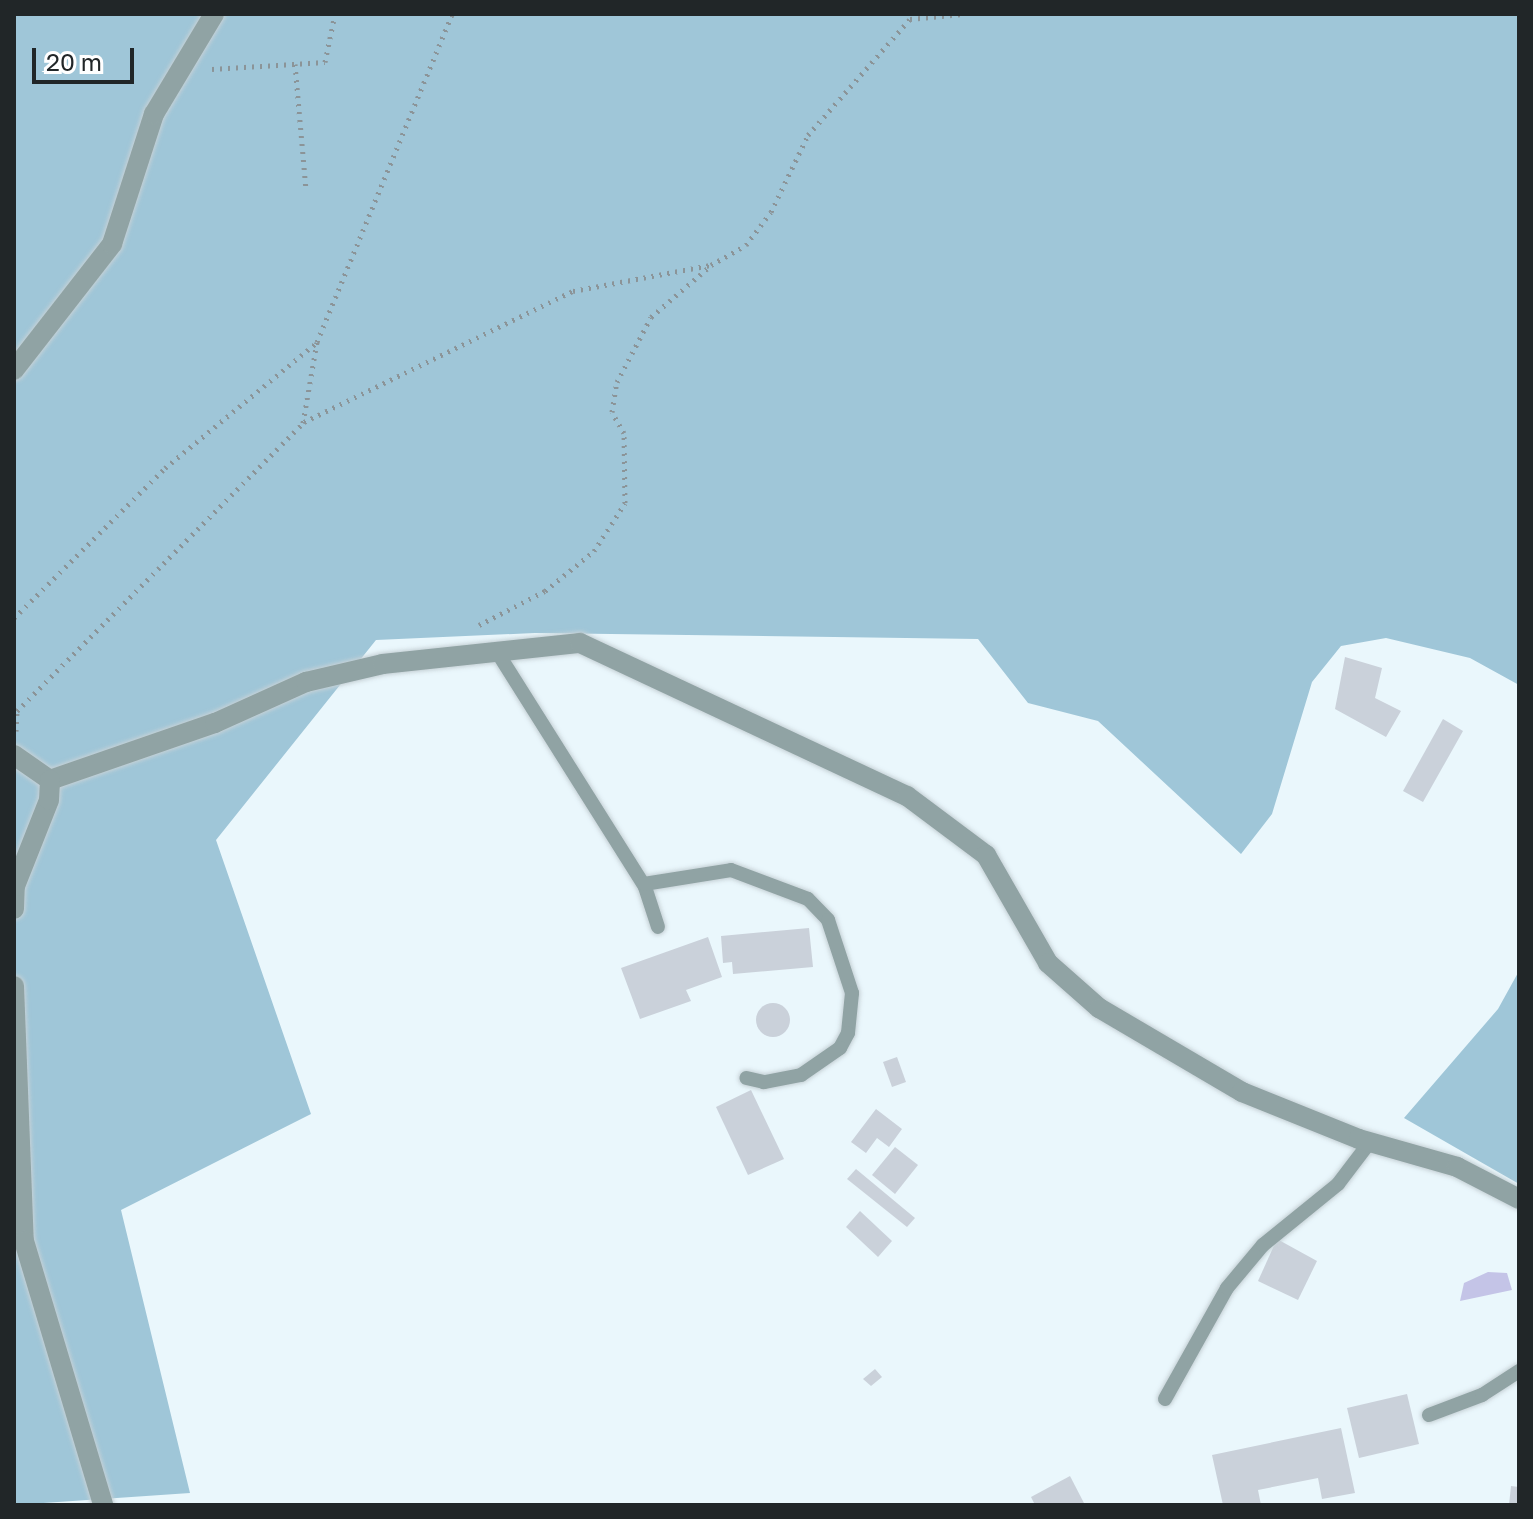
<!DOCTYPE html>
<style>
body{margin:0}
#map{position:relative;width:1533px;height:1519px;overflow:hidden;background:#eaf7fc;font-family:"Golos Text",sans-serif}
div>[style]{position:absolute}
[style*='--x']{left:calc(var(--x)*1px);top:calc(var(--y)*1px);width:calc(var(--w)*1px);rotate:calc(var(--a)*1deg)}
.forest>*{inset:0;background:#9fc6d8}
.water>*{inset:0;background:#c4c4e7}
.building>*{inset:0;background:#cad1da}
.round{border-radius:50%}
.path>*{height:5px;margin-top:-2.5px;transform-origin:0;background:repeating-linear-gradient(90deg,#8b9498 0 2px,transparent 0 8px)}
.roads{filter:drop-shadow(0 0 2px #c6d1d6) drop-shadow(0 0 2px #c6d1d6)}
.lane>*{height:14px;margin:-7px;padding:0 7px;transform-origin:7px;border-radius:7px;background:#90a3a4}
.street>*{height:20px;margin:-10px;padding:0 10px;transform-origin:10px;border-radius:10px;background:#90a3a4}
span{translate:-50% -50%;white-space:nowrap;text-align:center;line-height:1.15;-webkit-text-stroke:6px #fff;paint-order:stroke}
.frame{position:absolute;inset:0;border:16px solid #212628;pointer-events:none}
.scale{position:absolute;left:32px;top:48px;width:102px;height:36px;box-sizing:border-box;border:4px solid #212628;border-top:0;padding-left:10px;font-size:24px;line-height:28px;white-space:nowrap;color:#212628;-webkit-text-stroke:6px #fff;paint-order:stroke}
</style>
<div id="map">
<div class="forest">
<i style="clip-path:polygon(14px 14px,1519px 14px,1519px 685px,1470px 658px,1386px 638px,1341px 646px,1312px 682px,1272px 814px,1241px 854px,1098px 721px,1028px 703px,978px 639px,535px 633px,376px 640px,216px 840px,311px 1114px,121px 1210px,190px 1493px,14px 1505px)"></i>
<i style="clip-path:polygon(1519px 971px,1519px 1184px,1404px 1118px,1498px 1009px)"></i>
</div>
<div class="water">
<i style="clip-path:polygon(1488px 1272px,1507px 1273px,1512px 1290px,1460px 1301px,1464px 1283px)"></i>
</div>
<div class="building">
<i style="clip-path:polygon(1345px 657px,1382px 668px,1375px 698px,1401px 711px,1386px 737px,1335px 709px)"></i>
<i style="clip-path:polygon(1443px 719px,1463px 731px,1423px 802px,1403px 791px)"></i>
<i style="clip-path:polygon(809px 928px,813px 967px,733px 974px,732px 962px,723px 963px,721px 936px)"></i>
<i style="clip-path:polygon(708px 937px,722px 977px,686px 990px,691px 1001px,640px 1019px,621px 968px)"></i>
<i class="round" style="left:756px;top:1003px;width:34px;height:34px"></i>
<i style="clip-path:polygon(897px 1057px,906px 1082px,892px 1087px,883px 1062px)"></i>
<i style="clip-path:polygon(751px 1090px,784px 1159px,748px 1175px,716px 1107px)"></i>
<i style="clip-path:polygon(876px 1109px,902px 1129px,889px 1147px,877px 1138px,866px 1153px,851px 1142px)"></i>
<i style="clip-path:polygon(895px 1147px,918px 1165px,895px 1194px,872px 1175px)"></i>
<i style="clip-path:polygon(856px 1169px,915px 1218px,907px 1227px,847px 1179px)"></i>
<i style="clip-path:polygon(860px 1211px,892px 1241px,878px 1257px,846px 1227px)"></i>
<i style="clip-path:polygon(1277px 1239px,1317px 1261px,1298px 1300px,1258px 1281px)"></i>
<i style="clip-path:polygon(875px 1369px,882px 1377px,871px 1386px,863px 1379px)"></i>
<i style="clip-path:polygon(1407px 1394px,1419px 1444px,1359px 1458px,1347px 1408px)"></i>
<i style="clip-path:polygon(1341px 1428px,1355px 1493px,1322px 1499px,1318px 1478px,1258px 1490px,1261px 1505px,1223px 1505px,1212px 1455px)"></i>
<i style="clip-path:polygon(1070px 1476px,1085px 1505px,1035px 1505px,1031px 1497px)"></i>
<i style="clip-path:polygon(1511px 1486px,1519px 1487px,1519px 1505px,1509px 1505px)"></i>
</div>
<div class="path">
<i style="--x:295;--y:64;--w:126;--a:85"></i>
<i style="--x:212;--y:69;--w:113;--a:-3.5"></i>
<i style="--x:325;--y:62;--w:49;--a:-78.2"></i>
<i style="--x:304;--y:422;--w:299;--a:-26"></i>
<i style="--x:573;--y:291;--w:140;--a:-10.7"></i>
<i style="--x:711;--y:265;--w:40;--a:-29.7"></i>
<i style="--x:746;--y:245;--w:41;--a:-52.9"></i>
<i style="--x:771;--y:212;--w:85;--a:-64.3"></i>
<i style="--x:808;--y:135;--w:154;--a:-48.7"></i>
<i style="--x:910;--y:19;--w:53;--a:-5.4"></i>
<i style="--x:14;--y:618;--w:213;--a:-44.8"></i>
<i style="--x:165;--y:468;--w:196;--a:-39.6"></i>
<i style="--x:479;--y:625;--w:74;--a:-27.3"></i>
<i style="--x:545;--y:591;--w:63;--a:-39.2"></i>
<i style="--x:594;--y:551;--w:57;--a:-57.1"></i>
<i style="--x:625;--y:503;--w:70;--a:-90.8"></i>
<i style="--x:624;--y:433;--w:24;--a:-120"></i>
<i style="--x:612;--y:412;--w:30;--a:-81"></i>
<i style="--x:617;--y:382;--w:73;--a:-62.4"></i>
<i style="--x:651;--y:317;--w:78;--a:-40.8"></i>
<i style="--x:16;--y:731;--w:20;--a:-87"></i>
<i style="--x:17;--y:711;--w:406;--a:-45.2"></i>
<i style="--x:303;--y:423;--w:82;--a:-80.2"></i>
<i style="--x:317;--y:342;--w:355;--a:-67.6"></i>
</div>
<div class="roads">
<div class="lane">
<i style="--x:499;--y:655;--w:274;--a:57.8"></i>
<i style="--x:645;--y:887;--w:42;--a:72"></i>
<i style="--x:644;--y:884;--w:88;--a:-9.1"></i>
<i style="--x:731;--y:870;--w:82;--a:20.6"></i>
<i style="--x:808;--y:899;--w:29;--a:46"></i>
<i style="--x:828;--y:920;--w:77;--a:71.8"></i>
<i style="--x:852;--y:993;--w:40;--a:95.7"></i>
<i style="--x:848;--y:1033;--w:17;--a:118"></i>
<i style="--x:840;--y:1048;--w:47;--a:145.3"></i>
<i style="--x:801;--y:1075;--w:38;--a:169"></i>
<i style="--x:764;--y:1082;--w:18;--a:-167"></i>
<i style="--x:1165;--y:1399;--w:127;--a:-60.8"></i>
<i style="--x:1227;--y:1288;--w:56;--a:-50.1"></i>
<i style="--x:1263;--y:1245;--w:97;--a:-39.1"></i>
<i style="--x:1338;--y:1184;--w:53;--a:-52.7"></i>
<i style="--x:1429;--y:1415;--w:57;--a:-20.7"></i>
<i style="--x:1482;--y:1395;--w:44;--a:-33"></i>
</div>
<div class="street">
<i style="--x:14;--y:370;--w:160;--a:-52.1"></i>
<i style="--x:112;--y:244;--w:137;--a:-72.1"></i>
<i style="--x:154;--y:114;--w:117;--a:-59"></i>
<i style="--x:14;--y:755;--w:44;--a:34.8"></i>
<i style="--x:50;--y:780;--w:175;--a:-19.1"></i>
<i style="--x:215;--y:723;--w:100;--a:-24.3"></i>
<i style="--x:306;--y:682;--w:79;--a:-13.2"></i>
<i style="--x:383;--y:664;--w:198;--a:-6.1"></i>
<i style="--x:580;--y:643;--w:361;--a:25.1"></i>
<i style="--x:907;--y:796;--w:99;--a:36.8"></i>
<i style="--x:986;--y:855;--w:125;--a:60.1"></i>
<i style="--x:1048;--y:963;--w:68;--a:41.4"></i>
<i style="--x:1099;--y:1008;--w:166;--a:30.4"></i>
<i style="--x:1242;--y:1092;--w:126;--a:21.9"></i>
<i style="--x:1359;--y:1139;--w:102;--a:15.9"></i>
<i style="--x:1457;--y:1167;--w:70;--a:27.3"></i>
<i style="--x:14;--y:909;--w:23;--a:-88"></i>
<i style="--x:15;--y:886;--w:92;--a:-68.4"></i>
<i style="--x:49;--y:800;--w:20;--a:-87"></i>
<i style="--x:14;--y:986;--w:255;--a:87.8"></i>
<i style="--x:24;--y:1241;--w:276;--a:73.3"></i>
</div>
</div>
<div class="frame"></div>
<div class="scale">20 m</div>
</div>
